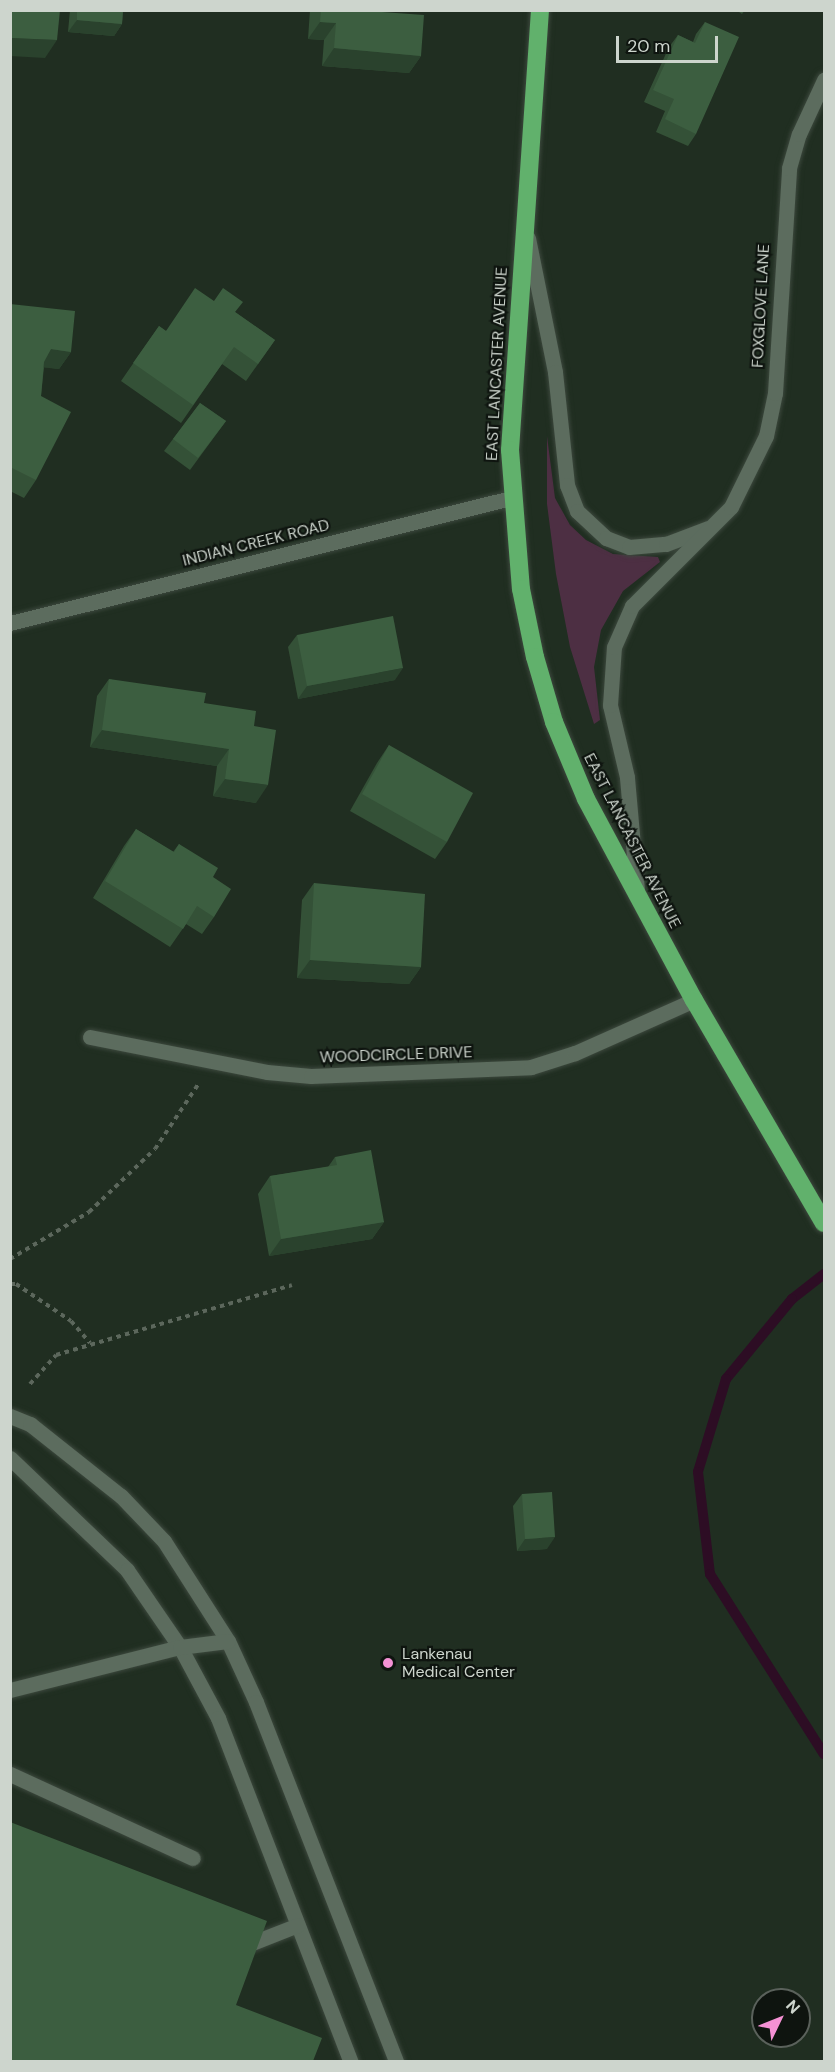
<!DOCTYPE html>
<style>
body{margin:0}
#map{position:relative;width:835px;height:2072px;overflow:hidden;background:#202e21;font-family:"DM Sans",sans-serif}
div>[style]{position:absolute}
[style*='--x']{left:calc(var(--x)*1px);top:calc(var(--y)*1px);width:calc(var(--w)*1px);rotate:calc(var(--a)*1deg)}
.green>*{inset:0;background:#4d2f43}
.stream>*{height:10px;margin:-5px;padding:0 5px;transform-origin:5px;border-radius:5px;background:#2d0d24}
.path>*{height:4px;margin-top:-2px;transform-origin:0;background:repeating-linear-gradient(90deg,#5c675c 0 4.5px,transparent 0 9px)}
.roads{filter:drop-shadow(0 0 2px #3c483d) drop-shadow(0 0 2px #3c483d)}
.minor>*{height:15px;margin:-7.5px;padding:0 7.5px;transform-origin:7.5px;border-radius:7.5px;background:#5c6c5e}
.highway>*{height:18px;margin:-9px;padding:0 9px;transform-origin:9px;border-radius:9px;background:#61b16c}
.wall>*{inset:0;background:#345137}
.shaded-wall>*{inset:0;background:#2a422d}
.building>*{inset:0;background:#3c5e40}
.dots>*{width:16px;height:16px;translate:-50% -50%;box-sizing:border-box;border:3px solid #0e140f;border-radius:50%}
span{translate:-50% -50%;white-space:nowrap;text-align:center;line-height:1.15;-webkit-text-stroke:4.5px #0e140f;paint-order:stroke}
.street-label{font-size:16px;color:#cdd5cd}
.poi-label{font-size:16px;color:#cdd5cd}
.left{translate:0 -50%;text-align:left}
.frame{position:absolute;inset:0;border:12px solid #cdd5cd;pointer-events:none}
.north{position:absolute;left:751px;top:1988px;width:60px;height:60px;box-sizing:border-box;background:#0e140f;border:2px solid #5a615b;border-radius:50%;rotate:47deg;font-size:16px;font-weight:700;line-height:24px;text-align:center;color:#cdd5cd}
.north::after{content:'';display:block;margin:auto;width:21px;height:27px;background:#f491d4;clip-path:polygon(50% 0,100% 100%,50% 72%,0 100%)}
.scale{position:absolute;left:616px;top:36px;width:102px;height:27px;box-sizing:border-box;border:3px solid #cdd5cd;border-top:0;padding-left:8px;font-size:18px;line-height:21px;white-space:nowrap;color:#cdd5cd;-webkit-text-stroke:4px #0e140f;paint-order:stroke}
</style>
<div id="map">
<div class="green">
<i style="clip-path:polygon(547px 436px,555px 498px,570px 525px,586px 540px,613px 554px,658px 557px,660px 562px,623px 591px,601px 630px,594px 667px,600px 720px,594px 724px,570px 647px,556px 574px,547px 504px)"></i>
</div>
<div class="stream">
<i style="--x:824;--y:1274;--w:41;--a:142"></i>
<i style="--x:792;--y:1299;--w:104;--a:129.5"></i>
<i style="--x:726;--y:1379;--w:97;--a:106.8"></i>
<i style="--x:698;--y:1472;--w:103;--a:83.3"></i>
<i style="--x:710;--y:1574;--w:213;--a:57.7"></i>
</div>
<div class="path">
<i style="--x:10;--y:1259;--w:92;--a:-30.7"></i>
<i style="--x:89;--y:1212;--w:91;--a:-43.7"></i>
<i style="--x:155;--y:1149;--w:79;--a:-56.3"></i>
<i style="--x:10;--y:1284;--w:6;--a:0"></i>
<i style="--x:16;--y:1284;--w:66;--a:33.9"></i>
<i style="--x:71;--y:1321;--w:29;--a:49"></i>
<i style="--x:30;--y:1384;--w:39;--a:-48"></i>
<i style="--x:56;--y:1355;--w:246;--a:-16.5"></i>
</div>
<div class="roads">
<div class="minor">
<i style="--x:528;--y:238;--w:137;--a:78.6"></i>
<i style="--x:555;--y:372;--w:114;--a:83.9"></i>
<i style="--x:567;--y:485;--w:28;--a:69"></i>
<i style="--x:577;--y:511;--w:40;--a:43"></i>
<i style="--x:606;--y:538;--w:25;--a:21"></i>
<i style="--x:629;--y:547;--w:37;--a:-5"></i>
<i style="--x:666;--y:544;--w:45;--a:-20.9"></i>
<i style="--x:10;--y:623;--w:516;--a:-14.01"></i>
<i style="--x:637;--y:890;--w:113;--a:-95.1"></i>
<i style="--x:627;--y:777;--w:74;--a:-103.3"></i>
<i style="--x:610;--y:705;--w:58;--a:-86.1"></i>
<i style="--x:614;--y:647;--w:45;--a:-66.3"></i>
<i style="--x:632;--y:606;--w:140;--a:-45"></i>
<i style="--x:731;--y:507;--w:79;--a:-63.8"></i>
<i style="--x:766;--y:436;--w:44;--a:-78.2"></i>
<i style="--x:775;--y:393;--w:225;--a:-86.4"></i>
<i style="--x:789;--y:168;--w:35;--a:-74"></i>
<i style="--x:799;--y:134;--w:60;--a:-65.2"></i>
<i style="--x:90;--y:1037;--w:180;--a:11.2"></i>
<i style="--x:267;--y:1072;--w:44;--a:5.2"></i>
<i style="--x:311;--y:1076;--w:220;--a:-2.3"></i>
<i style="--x:531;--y:1067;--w:46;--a:-17.7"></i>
<i style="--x:575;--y:1053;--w:130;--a:-24"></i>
<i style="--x:10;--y:1416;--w:22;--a:22"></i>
<i style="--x:30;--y:1424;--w:116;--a:38.4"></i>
<i style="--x:121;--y:1496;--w:62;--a:46.3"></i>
<i style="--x:164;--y:1541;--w:119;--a:57.4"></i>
<i style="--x:228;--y:1641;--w:67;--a:65.3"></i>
<i style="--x:256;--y:1702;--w:386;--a:68.7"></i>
<i style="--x:10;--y:1458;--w:162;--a:43.7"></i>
<i style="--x:127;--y:1570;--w:93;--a:55.5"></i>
<i style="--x:180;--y:1647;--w:81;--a:61.8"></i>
<i style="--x:218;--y:1718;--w:369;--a:68.9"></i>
<i style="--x:10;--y:1690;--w:175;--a:-14.2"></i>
<i style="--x:180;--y:1647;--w:48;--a:-7.1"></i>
<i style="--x:10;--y:1774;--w:201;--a:24.7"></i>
<i style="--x:252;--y:1943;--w:49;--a:-21.4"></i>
</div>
<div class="highway">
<i style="--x:540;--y:10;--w:441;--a:93.9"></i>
<i style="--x:510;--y:450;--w:139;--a:85.5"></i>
<i style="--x:521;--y:589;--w:69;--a:78.4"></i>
<i style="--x:535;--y:657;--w:68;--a:73.7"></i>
<i style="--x:554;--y:722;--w:83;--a:67.4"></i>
<i style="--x:586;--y:799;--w:228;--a:61.8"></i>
<i style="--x:694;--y:1000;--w:258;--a:59.8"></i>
</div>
</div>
<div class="wall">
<i style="clip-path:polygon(70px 10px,123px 10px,122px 24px,114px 36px,68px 32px)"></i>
<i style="clip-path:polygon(310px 10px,382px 10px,382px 12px,421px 56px,409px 73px,322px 66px,324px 40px,308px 39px)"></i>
<i style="clip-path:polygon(736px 10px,745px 10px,742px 14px)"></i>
<i style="clip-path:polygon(705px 22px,696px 134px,688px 146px,656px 132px,665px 111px,644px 102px,669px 47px,678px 35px,693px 42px,696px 34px)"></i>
<i style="clip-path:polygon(214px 301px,235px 312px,275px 340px,246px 381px,222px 364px,181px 423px,121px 381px,159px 326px,166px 331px)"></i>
<i style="clip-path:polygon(10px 304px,71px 352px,59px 369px,44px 367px,41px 396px,36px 480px,24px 498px,10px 491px)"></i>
<i style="clip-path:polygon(200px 403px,226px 421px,190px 470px,164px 451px)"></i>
<i style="clip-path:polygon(297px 635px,395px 680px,298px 699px,288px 647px)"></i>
<i style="clip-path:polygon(109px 679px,204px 703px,254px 726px,256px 803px,213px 796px,217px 766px,90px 747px,97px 696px)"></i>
<i style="clip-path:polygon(389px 745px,447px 842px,435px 859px,350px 811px,377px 763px)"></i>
<i style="clip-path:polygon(136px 829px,173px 852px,179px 844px,213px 877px,214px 917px,202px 934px,186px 924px,170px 947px,93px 898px,124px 846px)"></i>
<i style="clip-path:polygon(314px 883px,421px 967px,409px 984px,297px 978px,302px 900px)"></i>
<i style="clip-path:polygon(335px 1157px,384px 1222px,372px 1239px,269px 1256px,258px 1194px,270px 1176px,328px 1167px)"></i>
<i style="clip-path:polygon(522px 1494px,547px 1549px,517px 1551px,513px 1506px)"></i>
</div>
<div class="shaded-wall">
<i style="clip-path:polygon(77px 20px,122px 24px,114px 36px,68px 32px)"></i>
<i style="clip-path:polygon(320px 22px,336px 23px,324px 40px,308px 39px)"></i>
<i style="clip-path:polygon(10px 38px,57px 40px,45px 58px,10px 56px)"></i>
<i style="clip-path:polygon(334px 48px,421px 56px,409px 73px,322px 66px)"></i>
<i style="clip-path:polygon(51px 349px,71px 352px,59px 369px,39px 367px)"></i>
<i style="clip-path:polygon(403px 668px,395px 680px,298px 699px,307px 686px)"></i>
<i style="clip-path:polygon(102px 730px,229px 749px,217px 766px,90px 747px)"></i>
<i style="clip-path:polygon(225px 779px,268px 785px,256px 803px,213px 796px)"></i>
<i style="clip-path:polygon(310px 960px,421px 967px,409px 984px,297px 978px)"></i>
<i style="clip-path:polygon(384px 1222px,372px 1239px,269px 1256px,281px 1239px)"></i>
<i style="clip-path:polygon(555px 1537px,547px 1549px,517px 1551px,525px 1539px)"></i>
</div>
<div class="building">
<i style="clip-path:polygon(10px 10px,60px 10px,57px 40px,10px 38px)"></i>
<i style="clip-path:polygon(77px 10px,123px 10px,122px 24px,77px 20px)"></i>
<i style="clip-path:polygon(321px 10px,382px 10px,382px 12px,424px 15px,421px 56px,334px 48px,336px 23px,320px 22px)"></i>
<i style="clip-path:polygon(705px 22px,739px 37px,696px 134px,665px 119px,674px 99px,653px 90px,678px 35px,695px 43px)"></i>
<i style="clip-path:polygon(195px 288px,214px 301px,223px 288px,243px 302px,235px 312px,275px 340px,258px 364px,234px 347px,193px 405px,133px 363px,159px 326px,166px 331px)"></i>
<i style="clip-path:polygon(10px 304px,75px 311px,71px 352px,51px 349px,44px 362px,41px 396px,71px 412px,36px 480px,10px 467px)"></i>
<i style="clip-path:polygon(200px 403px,226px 421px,198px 458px,173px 439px)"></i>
<i style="clip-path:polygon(393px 616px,403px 668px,307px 686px,297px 635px)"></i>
<i style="clip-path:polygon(109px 679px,206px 693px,204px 703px,256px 711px,254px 726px,276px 730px,268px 785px,225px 779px,229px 749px,102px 730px)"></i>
<i style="clip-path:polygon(389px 745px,473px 793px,447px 842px,362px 794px)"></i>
<i style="clip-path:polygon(136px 829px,174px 852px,179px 844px,218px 868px,213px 877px,231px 889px,214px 917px,197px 906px,183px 929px,105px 881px)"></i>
<i style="clip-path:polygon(314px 883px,425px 894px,421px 967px,310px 960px)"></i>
<i style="clip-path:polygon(371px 1150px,384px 1222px,281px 1239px,270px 1176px,337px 1165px,335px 1157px)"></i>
<i style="clip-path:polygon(552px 1492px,555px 1537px,525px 1539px,522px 1494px)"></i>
<i style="clip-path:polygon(10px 1822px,267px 1921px,236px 2005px,322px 2038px,313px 2061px,10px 2061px)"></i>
</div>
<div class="dots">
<i style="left:388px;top:1663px;background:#f491d4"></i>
</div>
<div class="street-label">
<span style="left:761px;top:306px;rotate:-87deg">FOXGLOVE LANE</span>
<span style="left:497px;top:364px;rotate:-87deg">EAST LANCASTER AVENUE</span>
<span style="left:256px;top:543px;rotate:-14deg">INDIAN CREEK ROAD</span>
<span style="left:632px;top:841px;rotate:63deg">EAST LANCASTER AVENUE</span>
<span style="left:396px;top:1055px;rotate:-2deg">WOODCIRCLE DRIVE</span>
</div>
<div class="poi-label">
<span class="left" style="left:402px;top:1663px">Lankenau<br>Medical Center</span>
</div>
<div class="frame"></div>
<div class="north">N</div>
<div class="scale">20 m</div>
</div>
